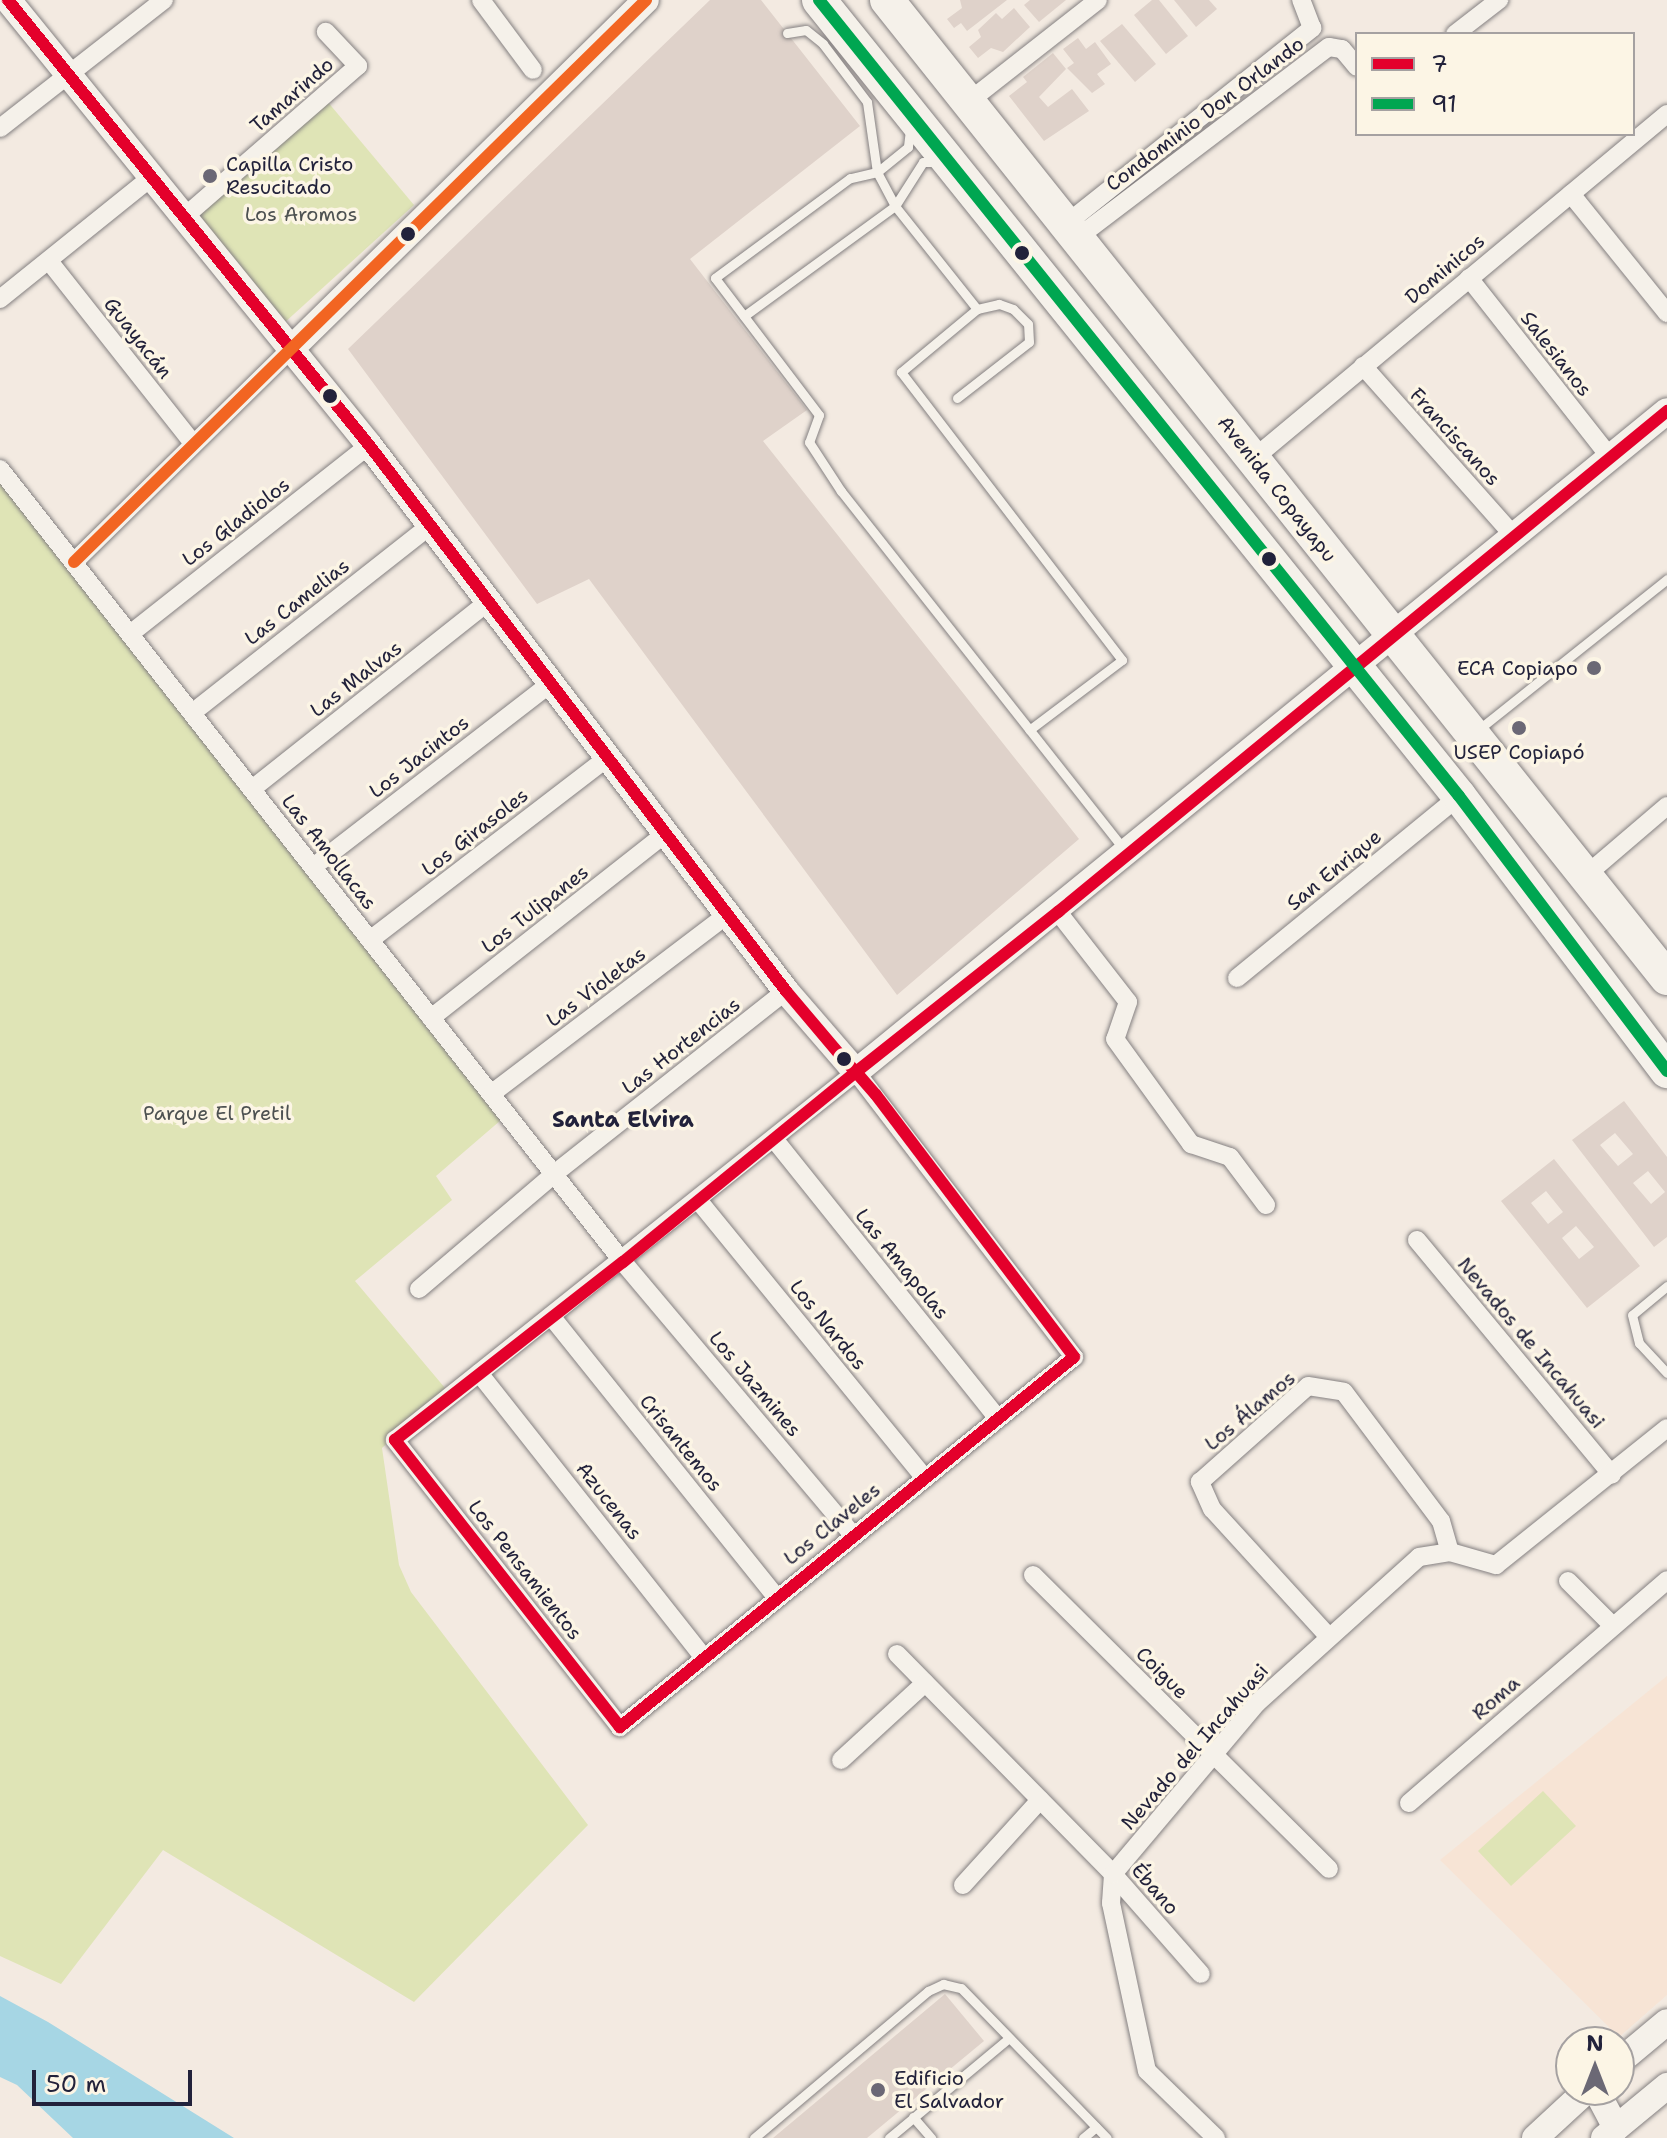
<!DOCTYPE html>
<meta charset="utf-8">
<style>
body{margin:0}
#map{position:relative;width:1667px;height:2138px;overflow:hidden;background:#f3eae1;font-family:"Shantell Sans",sans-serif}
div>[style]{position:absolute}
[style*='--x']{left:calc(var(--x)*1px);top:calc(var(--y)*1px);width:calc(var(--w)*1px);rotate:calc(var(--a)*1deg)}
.built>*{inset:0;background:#f7e4d5}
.green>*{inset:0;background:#dfe4b6}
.water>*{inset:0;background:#a6d6e4}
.building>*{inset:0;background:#dfd2ca}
.roads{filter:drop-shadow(0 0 2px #848081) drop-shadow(0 0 2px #848081)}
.lane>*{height:9px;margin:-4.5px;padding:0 4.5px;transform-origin:4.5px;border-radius:4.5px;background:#f5f1ea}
.street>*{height:18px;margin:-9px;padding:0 9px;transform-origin:9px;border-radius:9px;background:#f5f1ea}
.secondary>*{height:26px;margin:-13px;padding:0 13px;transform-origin:13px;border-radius:13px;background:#f5f1ea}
.highway>*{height:34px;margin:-17px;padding:0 17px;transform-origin:17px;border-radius:17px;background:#f5f1ea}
.bus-1>*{height:12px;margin:-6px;padding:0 6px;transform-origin:6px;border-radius:6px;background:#e4002b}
.bus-2>*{height:12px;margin:-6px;padding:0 6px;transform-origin:6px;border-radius:6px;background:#00a651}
.bus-3>*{height:12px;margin:-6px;padding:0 6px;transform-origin:6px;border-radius:6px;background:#f26522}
.dots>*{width:22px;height:22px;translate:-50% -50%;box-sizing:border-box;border:4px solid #fcf5e5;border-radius:50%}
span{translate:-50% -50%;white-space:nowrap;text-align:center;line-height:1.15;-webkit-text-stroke:7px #fcf5e5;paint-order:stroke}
.street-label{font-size:20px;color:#22223b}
.poi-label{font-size:20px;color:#22223b}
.left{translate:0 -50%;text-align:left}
.right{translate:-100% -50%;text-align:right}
.park-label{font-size:20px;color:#4d5151}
.neighbourhood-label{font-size:22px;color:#22223b;font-weight:700}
.legend{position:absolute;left:1355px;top:32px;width:280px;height:104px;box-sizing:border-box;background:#fcf5e5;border:2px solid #a5a1a1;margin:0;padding:10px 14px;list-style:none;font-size:24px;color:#22223b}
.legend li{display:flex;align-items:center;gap:16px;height:40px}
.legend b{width:40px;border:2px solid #a5a1a1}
.north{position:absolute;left:1555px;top:2026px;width:80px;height:80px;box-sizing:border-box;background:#fcf5e5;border:2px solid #a5a1a1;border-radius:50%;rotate:0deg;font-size:22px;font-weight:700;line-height:32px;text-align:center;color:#22223b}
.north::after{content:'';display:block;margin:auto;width:28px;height:36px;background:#6b6875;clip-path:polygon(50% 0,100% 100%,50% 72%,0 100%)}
.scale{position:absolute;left:32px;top:2070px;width:160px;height:36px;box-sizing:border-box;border:4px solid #22223b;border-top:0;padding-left:10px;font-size:24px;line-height:28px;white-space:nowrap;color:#22223b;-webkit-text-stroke:6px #fcf5e5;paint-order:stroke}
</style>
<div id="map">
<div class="built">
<i style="clip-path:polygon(1667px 1676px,1667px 1995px,1619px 2037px,1440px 1860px)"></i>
</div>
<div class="green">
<i style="clip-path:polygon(327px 101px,414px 205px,283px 324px,191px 215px)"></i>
<i style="clip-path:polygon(0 483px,501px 1120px,436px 1176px,452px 1200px,355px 1281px,445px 1388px,382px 1448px,399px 1565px,411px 1592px,588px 1825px,414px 2002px,163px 1850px,61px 1984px,0 1956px)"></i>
<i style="clip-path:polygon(1543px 1791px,1576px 1826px,1511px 1886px,1478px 1851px)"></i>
</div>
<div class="water">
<i style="clip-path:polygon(0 1996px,48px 2022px,234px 2138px,73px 2138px,17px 2085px,0 2077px)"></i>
</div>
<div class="building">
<i style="clip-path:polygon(710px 0,761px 0,860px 126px,690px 259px,807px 410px,763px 441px,1079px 839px,897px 995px,589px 579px,537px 604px,348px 349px)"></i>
<i style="clip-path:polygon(960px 0,1007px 0,967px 31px,961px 23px,954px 28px,947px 19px,962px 8px)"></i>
<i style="clip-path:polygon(1030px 0,1066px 0,1039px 22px,1024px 5px)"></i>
<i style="clip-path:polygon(1152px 0,1159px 0,1188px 36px,1166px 54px,1134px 15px)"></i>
<i style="clip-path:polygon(1174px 0,1209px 0,1217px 9px,1196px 27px)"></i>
<i style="clip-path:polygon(1014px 8px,1030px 27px,1003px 52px,991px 48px,978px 58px,969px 47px,981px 37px,978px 30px,996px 13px,1002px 19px)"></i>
<i style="clip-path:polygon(1122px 24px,1156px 64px,1135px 82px,1100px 41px)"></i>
<i style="clip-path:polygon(1078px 38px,1086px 49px,1095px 42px,1111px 64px,1097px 74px,1105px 84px,1092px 93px,1067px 68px,1074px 63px,1063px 49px)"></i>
<i style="clip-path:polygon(1053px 53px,1066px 69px,1039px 97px,1048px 107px,1072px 89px,1089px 111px,1044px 141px,1009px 96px,1027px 82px,1023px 77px)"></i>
<i style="clip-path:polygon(evenodd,1624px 1101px,1667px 1157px,1667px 1237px,1654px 1247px,1572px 1140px,1624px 1101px,1615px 1133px,1633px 1154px,1618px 1166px,1600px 1145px,1615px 1133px,1624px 1101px,1648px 1171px,1665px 1192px,1651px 1204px,1633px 1183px,1648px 1171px)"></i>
<i style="clip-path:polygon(evenodd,1554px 1159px,1640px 1266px,1587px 1308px,1501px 1201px,1554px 1159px,1546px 1191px,1563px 1212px,1548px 1224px,1531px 1203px,1546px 1191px,1554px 1159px,1576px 1226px,1594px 1247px,1579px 1259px,1562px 1238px,1576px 1226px)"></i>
<i style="clip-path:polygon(945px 1994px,984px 2041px,867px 2138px,773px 2138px)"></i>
</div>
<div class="roads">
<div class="lane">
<i style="--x:787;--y:33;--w:19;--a:-9"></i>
<i style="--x:806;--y:30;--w:22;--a:39"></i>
<i style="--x:823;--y:44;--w:73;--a:52.8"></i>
<i style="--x:867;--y:102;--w:71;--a:81.9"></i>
<i style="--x:877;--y:172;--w:28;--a:167"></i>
<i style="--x:850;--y:178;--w:168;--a:143.5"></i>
<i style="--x:715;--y:278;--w:172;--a:52.8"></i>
<i style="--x:819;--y:415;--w:29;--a:110"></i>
<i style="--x:809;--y:442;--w:59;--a:56.9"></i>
<i style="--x:841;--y:491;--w:455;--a:51.7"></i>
<i style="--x:910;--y:130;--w:17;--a:97"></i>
<i style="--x:908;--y:147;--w:40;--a:141"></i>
<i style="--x:877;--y:172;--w:38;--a:62"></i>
<i style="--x:895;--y:206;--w:132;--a:51.5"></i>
<i style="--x:744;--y:316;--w:187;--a:-36.1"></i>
<i style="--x:895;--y:206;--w:52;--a:-57.5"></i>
<i style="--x:923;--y:162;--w:13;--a:0"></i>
<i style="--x:957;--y:398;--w:91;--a:-37.9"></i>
<i style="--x:1029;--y:342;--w:18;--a:-93"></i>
<i style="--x:1028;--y:324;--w:21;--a:-135"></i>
<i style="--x:1013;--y:309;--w:15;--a:-160"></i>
<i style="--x:999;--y:304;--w:23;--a:167"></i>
<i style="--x:977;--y:309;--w:99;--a:140.3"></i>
<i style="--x:901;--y:372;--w:363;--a:52.5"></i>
<i style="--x:1122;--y:660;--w:116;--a:143"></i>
<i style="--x:1478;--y:730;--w:242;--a:-38.6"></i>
<i style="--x:1667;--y:1286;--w:45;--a:140.4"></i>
<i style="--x:1632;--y:1315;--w:29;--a:76"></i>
<i style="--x:1639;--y:1343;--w:41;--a:47"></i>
<i style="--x:913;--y:2117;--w:28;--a:49"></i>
<i style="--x:754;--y:2138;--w:228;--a:-40.2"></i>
<i style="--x:928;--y:1991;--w:17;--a:-25"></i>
<i style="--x:943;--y:1984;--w:18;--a:13"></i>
<i style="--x:961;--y:1988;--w:209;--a:45.8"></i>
<i style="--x:889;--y:2138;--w:156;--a:-39.8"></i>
<i style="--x:1083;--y:2138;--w:17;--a:-40"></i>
</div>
<div class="street">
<i style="--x:481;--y:0;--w:87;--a:53.4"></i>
<i style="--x:1455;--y:34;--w:56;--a:-37.7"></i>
<i style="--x:968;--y:102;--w:165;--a:-38.1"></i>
<i style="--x:0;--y:128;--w:208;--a:-38"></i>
<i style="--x:1571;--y:194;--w:153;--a:51.1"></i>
<i style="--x:183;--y:218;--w:232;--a:-41"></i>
<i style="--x:358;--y:66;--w:47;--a:-133.3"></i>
<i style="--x:1066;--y:224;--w:315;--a:-38.5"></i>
<i style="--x:1312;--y:28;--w:30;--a:-111"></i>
<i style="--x:1077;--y:238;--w:316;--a:-37.2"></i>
<i style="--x:1329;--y:47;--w:13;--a:9"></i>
<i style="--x:1342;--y:49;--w:23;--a:50"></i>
<i style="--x:49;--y:261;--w:231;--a:51.7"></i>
<i style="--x:1469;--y:278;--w:228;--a:51.8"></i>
<i style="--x:0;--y:299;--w:195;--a:-38.8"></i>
<i style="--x:1363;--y:366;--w:227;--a:48.4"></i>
<i style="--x:1253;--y:459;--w:539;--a:-39.81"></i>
<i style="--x:0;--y:469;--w:1008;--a:51.85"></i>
<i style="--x:623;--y:1262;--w:357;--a:49.9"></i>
<i style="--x:74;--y:562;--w:305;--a:-44.5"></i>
<i style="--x:130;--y:634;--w:305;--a:-38.3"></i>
<i style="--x:192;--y:713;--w:303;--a:-38.2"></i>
<i style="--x:252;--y:789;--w:300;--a:-38.4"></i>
<i style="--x:313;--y:867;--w:302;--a:-37.7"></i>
<i style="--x:1585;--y:876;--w:108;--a:-40.5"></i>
<i style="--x:1058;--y:912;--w:114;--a:52.1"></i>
<i style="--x:1128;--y:1002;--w:39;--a:109"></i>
<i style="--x:1115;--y:1039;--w:130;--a:54.1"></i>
<i style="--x:1191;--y:1144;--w:41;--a:18.4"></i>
<i style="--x:1230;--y:1157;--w:60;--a:53.1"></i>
<i style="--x:370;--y:940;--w:299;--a:-37.5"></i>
<i style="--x:1237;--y:978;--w:287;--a:-39.3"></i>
<i style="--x:431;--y:1018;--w:298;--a:-38.2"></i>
<i style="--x:856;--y:1072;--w:359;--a:52.6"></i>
<i style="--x:1074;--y:1357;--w:586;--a:140.82"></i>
<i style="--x:620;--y:1727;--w:365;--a:-128.1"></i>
<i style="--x:395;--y:1440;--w:590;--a:-38.6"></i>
<i style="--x:491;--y:1094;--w:296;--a:-37.2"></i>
<i style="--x:774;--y:1139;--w:356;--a:51.3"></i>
<i style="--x:698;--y:1200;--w:357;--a:50.8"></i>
<i style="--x:1417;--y:1240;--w:305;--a:50.3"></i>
<i style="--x:419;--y:1289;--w:177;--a:-40.4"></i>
<i style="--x:554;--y:1174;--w:295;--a:-38.3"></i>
<i style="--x:551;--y:1316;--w:361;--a:51.3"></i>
<i style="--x:479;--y:1373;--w:363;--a:51.7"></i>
<i style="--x:1033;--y:1575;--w:417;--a:44.8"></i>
<i style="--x:1568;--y:1581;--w:64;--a:45"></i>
<i style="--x:1329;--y:1637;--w:173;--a:-132.4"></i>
<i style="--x:1212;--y:1509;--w:30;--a:-114"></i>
<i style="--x:1200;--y:1482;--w:144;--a:-41.6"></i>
<i style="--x:1308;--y:1386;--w:36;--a:9"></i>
<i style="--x:1344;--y:1392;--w:161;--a:53.1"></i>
<i style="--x:1441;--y:1521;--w:32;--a:74"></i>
<i style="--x:897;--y:1654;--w:308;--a:45.5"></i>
<i style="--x:1113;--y:1874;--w:133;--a:48.7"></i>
<i style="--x:841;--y:1760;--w:114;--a:-42.5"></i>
<i style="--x:1409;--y:1803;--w:341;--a:-40.8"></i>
<i style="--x:963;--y:1885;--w:115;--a:-47.8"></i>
<i style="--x:1216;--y:2138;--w:96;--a:-135.8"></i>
<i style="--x:1147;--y:2071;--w:172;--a:-102.1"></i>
<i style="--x:1111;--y:1903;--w:29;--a:-86"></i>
<i style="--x:1113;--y:1874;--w:224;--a:-49.9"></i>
<i style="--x:1257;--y:1703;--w:218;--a:-42"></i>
<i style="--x:1419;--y:1557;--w:31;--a:-9"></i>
<i style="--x:1450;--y:1552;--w:48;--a:15.8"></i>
<i style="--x:1496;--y:1565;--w:219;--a:-38.7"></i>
</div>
<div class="secondary">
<i style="--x:8;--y:0;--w:573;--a:50.95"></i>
<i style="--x:369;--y:445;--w:687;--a:52.63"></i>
<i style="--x:786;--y:991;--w:107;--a:49.2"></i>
<i style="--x:856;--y:1072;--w:1046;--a:-39.18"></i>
<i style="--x:292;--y:348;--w:496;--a:-44.5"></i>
<i style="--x:1619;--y:2062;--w:62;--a:-39.8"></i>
<i style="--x:1596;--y:2090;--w:43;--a:62.2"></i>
<i style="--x:1535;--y:2138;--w:71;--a:-42.7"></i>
<i style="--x:1604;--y:2138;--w:82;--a:-39.5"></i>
</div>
<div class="highway">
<i style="--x:819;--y:0;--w:1021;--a:51.2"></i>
<i style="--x:1459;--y:796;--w:345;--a:52.9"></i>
<i style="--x:887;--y:0;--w:1251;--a:51.43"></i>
</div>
</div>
<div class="bus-1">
<i style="--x:8;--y:0;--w:573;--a:50.95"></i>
<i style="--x:369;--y:445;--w:687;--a:52.63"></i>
<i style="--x:786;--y:991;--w:84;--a:49.8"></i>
<i style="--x:840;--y:1055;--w:23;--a:47"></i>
<i style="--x:856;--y:1072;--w:30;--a:49"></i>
<i style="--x:876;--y:1095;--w:328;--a:52.9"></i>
<i style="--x:1074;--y:1357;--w:586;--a:140.82"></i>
<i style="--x:620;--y:1727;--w:365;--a:-128.1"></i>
<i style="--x:395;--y:1440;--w:289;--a:-38"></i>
<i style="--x:623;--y:1262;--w:301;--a:-39.2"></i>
<i style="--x:856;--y:1072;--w:258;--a:-38.4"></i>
<i style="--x:1058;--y:912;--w:789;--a:-39.44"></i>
</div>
<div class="bus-2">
<i style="--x:819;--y:0;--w:1021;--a:51.2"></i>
<i style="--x:1459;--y:796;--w:345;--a:52.9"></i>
</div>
<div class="bus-3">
<i style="--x:74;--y:562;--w:802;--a:-44.49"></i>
</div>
<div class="dots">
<i style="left:210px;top:176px;background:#6b6875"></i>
<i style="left:408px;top:234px;background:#22223b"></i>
<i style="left:1022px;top:253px;background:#22223b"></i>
<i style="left:330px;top:396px;background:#22223b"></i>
<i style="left:1269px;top:559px;background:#22223b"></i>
<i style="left:1594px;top:668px;background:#6b6875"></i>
<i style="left:1519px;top:728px;background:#6b6875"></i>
<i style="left:844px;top:1059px;background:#22223b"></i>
<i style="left:878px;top:2090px;background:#6b6875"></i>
</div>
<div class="street-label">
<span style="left:292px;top:95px;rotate:-41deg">Tamarindo</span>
<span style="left:1205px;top:114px;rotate:-37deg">Condominio Don Orlando</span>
<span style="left:1445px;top:269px;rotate:-40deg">Dominicos</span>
<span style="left:138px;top:338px;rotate:52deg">Guayacán</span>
<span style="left:1556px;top:354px;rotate:52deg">Salesianos</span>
<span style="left:1455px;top:437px;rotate:48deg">Franciscanos</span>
<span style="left:1277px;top:489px;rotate:52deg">Avenida Copayapu</span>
<span style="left:236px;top:522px;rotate:-38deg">Los Gladiolos</span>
<span style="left:297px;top:602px;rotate:-38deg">Las Camelias</span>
<span style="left:356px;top:679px;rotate:-38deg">Las Malvas</span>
<span style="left:419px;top:757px;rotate:-38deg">Los Jacintos</span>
<span style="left:475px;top:832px;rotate:-38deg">Los Girasoles</span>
<span style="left:329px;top:852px;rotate:52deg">Las Amollacas</span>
<span style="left:1334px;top:870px;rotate:-39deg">San Enrique</span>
<span style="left:535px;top:909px;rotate:-38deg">Los Tulipanes</span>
<span style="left:596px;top:987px;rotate:-37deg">Las Violetas</span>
<span style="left:681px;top:1046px;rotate:-38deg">Las Hortencias</span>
<span style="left:902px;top:1264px;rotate:51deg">Las Amapolas</span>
<span style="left:828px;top:1325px;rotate:51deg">Los Nardos</span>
<span style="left:1531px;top:1343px;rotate:50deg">Nevados de Incahuasi</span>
<span style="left:755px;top:1384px;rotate:50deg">Los Jazmines</span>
<span style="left:1250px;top:1411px;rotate:-40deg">Los Álamos</span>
<span style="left:681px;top:1443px;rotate:51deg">Crisantemos</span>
<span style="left:609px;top:1501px;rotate:52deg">Azucenas</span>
<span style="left:832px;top:1524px;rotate:-39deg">Los Claveles</span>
<span style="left:525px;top:1570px;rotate:52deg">Los Pensamientos</span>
<span style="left:1162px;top:1673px;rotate:45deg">Coigue</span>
<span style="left:1496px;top:1698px;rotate:-41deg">Roma</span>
<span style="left:1195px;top:1747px;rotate:-49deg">Nevado del Incahuasi</span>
<span style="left:1155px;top:1889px;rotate:49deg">Ébano</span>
</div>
<div class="poi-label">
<span class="left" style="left:226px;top:176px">Capilla Cristo<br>Resucitado</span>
<span class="right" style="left:1578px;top:668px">ECA Copiapo</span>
<span style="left:1519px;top:752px">USEP Copiapó</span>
<span class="left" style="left:894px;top:2090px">Edificio<br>El Salvador</span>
</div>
<div class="park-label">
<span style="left:301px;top:214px">Los Aromos</span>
<span style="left:217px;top:1113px">Parque El Pretil</span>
</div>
<div class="neighbourhood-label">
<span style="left:623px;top:1120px">Santa Elvira</span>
</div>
<ul class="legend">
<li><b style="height:10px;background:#e4002b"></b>7</li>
<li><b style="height:10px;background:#00a651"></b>91</li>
</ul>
<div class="north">N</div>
<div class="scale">50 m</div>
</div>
